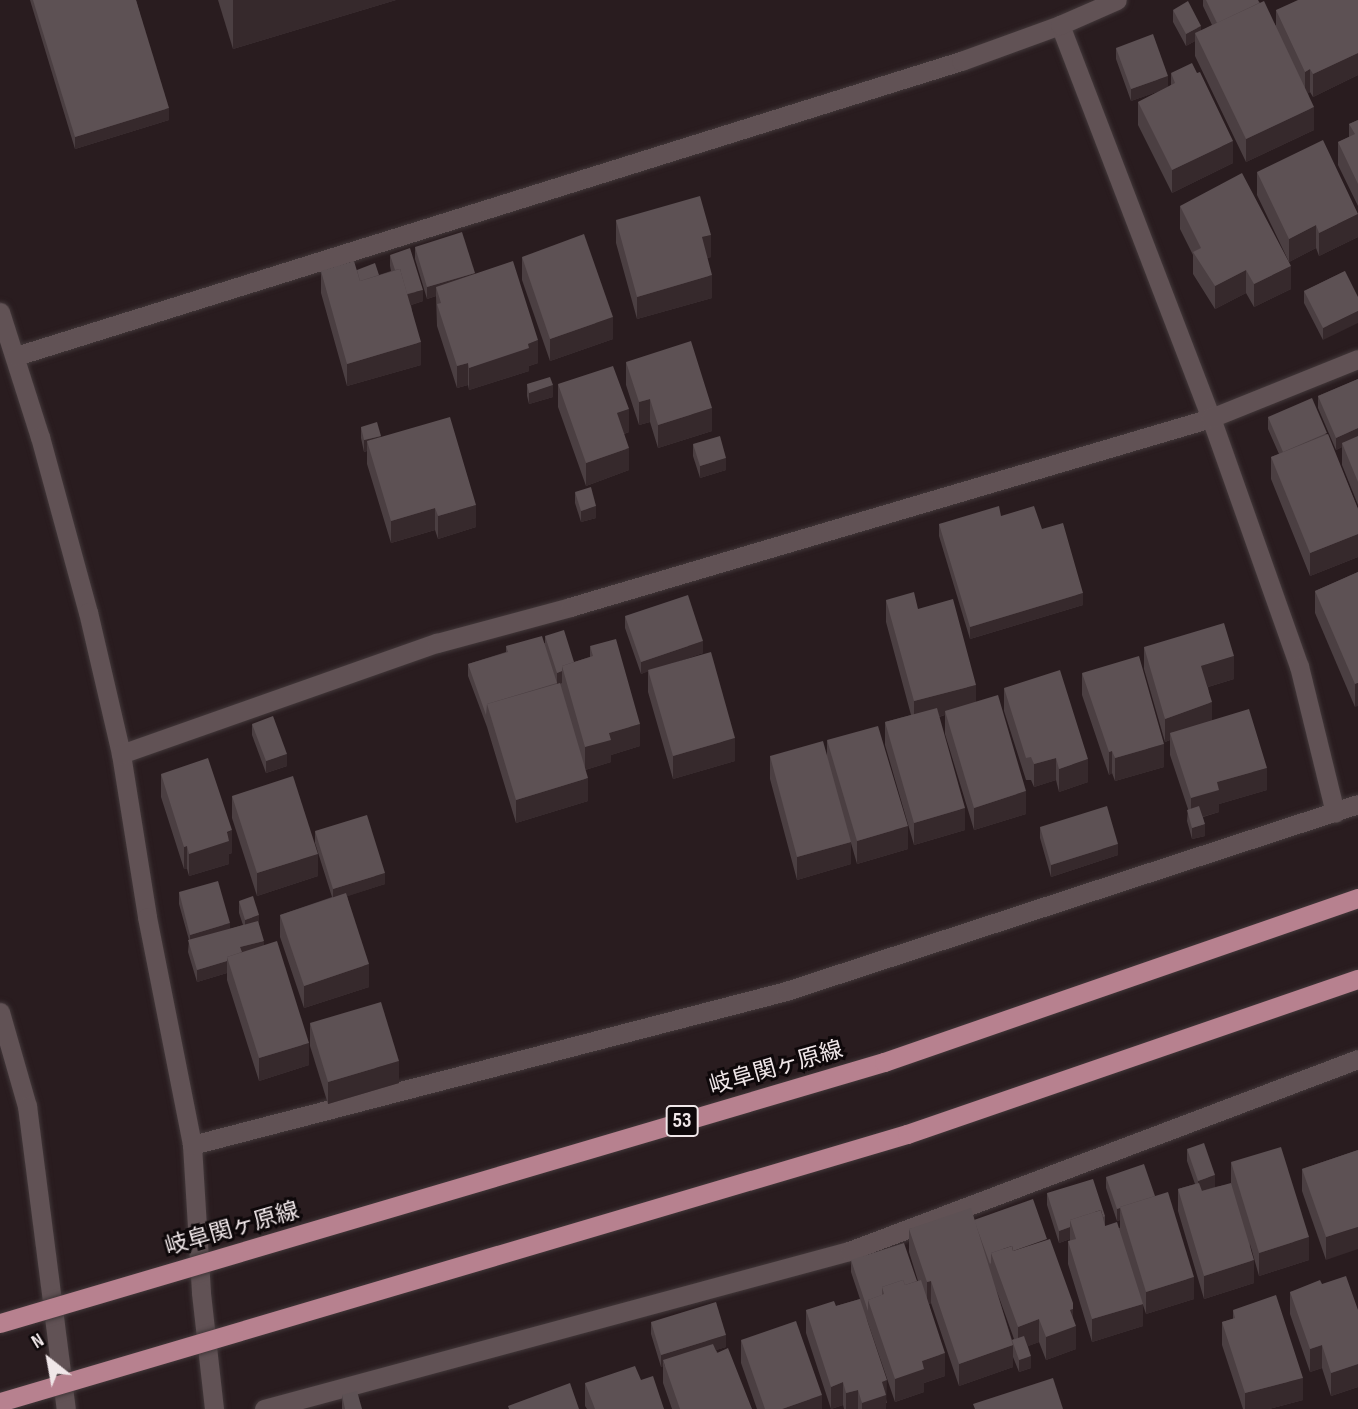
<!DOCTYPE html>
<meta charset="utf-8">
<style>
body{margin:0}
#map{position:relative;width:1358px;height:1409px;overflow:hidden;background:#291c1f;font-family:"Sofia Sans Condensed","Noto Sans JP",sans-serif}
div>[style]{position:absolute}
[style*='--x']{left:calc(var(--x)*1px);top:calc(var(--y)*1px);width:calc(var(--w)*1px);rotate:calc(var(--a)*1deg)}
.roads{filter:drop-shadow(0 0 2px #42383a) drop-shadow(0 0 2px #42383a)}
.minor>*{height:19px;margin:-9.5px;padding:0 9.5px;transform-origin:9.5px;border-radius:9.5px;background:#615255}
.bridges{filter:drop-shadow(0 0 2px #42383a) drop-shadow(0 0 2px #42383a)}
.primary-bridge>*{height:19px;margin:-9.5px;padding:0 9.5px;transform-origin:9.5px;border-radius:9.5px;background:#b7818f}
.wall>*{inset:0;background:#4b3f42}
.shaded-wall>*{inset:0;background:#36292c}
.building>*{inset:0;background:#5d5154}
span{translate:-50% -50%;white-space:nowrap;text-align:center;line-height:1.15;-webkit-text-stroke:6px #0e080a;paint-order:stroke}
.shield-label span{padding:2px 5px;background:#0e080a;border:2px solid;border-radius:5px;-webkit-text-stroke-width:0}
.shield-label{font-size:21px;color:#f0e7e9;font-weight:700}
.street-label{font-size:23px;color:#f0e7e9}
.north{position:absolute;left:14px;top:1325px;width:70px;height:70px;-webkit-text-stroke:5px #0e080a;paint-order:stroke;rotate:329deg;font-size:19px;font-weight:700;line-height:28px;text-align:center;color:#f0e7e9}
.north::after{content:'';display:block;margin:auto;width:24px;height:32px;background:#f0e7e9;clip-path:polygon(50% 0,100% 100%,50% 72%,0 100%)}
</style>
<div id="map">
<div class="roads">
<div class="minor">
<i style="--x:1060;--y:25;--w:421;--a:69"></i>
<i style="--x:1211;--y:418;--w:263;--a:70.5"></i>
<i style="--x:1299;--y:666;--w:151;--a:76.2"></i>
<i style="--x:0;--y:312;--w:131;--a:72.3"></i>
<i style="--x:40;--y:437;--w:181;--a:74.7"></i>
<i style="--x:88;--y:612;--w:146;--a:76.9"></i>
<i style="--x:121;--y:754;--w:165;--a:80.9"></i>
<i style="--x:147;--y:917;--w:232;--a:78.8"></i>
<i style="--x:192;--y:1145;--w:148;--a:86.5"></i>
<i style="--x:201;--y:1293;--w:117;--a:83.6"></i>
<i style="--x:16;--y:356;--w:990;--a:-17.34"></i>
<i style="--x:961;--y:61;--w:105;--a:-20"></i>
<i style="--x:1060;--y:25;--w:62;--a:-23.7"></i>
<i style="--x:121;--y:754;--w:335;--a:-19.4"></i>
<i style="--x:437;--y:643;--w:138;--a:-15.1"></i>
<i style="--x:570;--y:607;--w:668;--a:-16.43"></i>
<i style="--x:1211;--y:418;--w:158;--a:-21.9"></i>
<i style="--x:0;--y:1012;--w:98;--a:74"></i>
<i style="--x:27;--y:1106;--w:305;--a:82.7"></i>
<i style="--x:192;--y:1145;--w:614;--a:-14.53"></i>
<i style="--x:786;--y:991;--w:602;--a:-18.1"></i>
<i style="--x:264;--y:1409;--w:606;--a:-15.11"></i>
<i style="--x:849;--y:1251;--w:544;--a:-20.67"></i>
</div>
</div>
<div class="bridges">
<div class="primary-bridge">
<i style="--x:0;--y:1323;--w:922;--a:-16.45"></i>
<i style="--x:884;--y:1062;--w:502;--a:-19.09"></i>
<i style="--x:0;--y:1402;--w:946;--a:-16.46"></i>
<i style="--x:907;--y:1134;--w:477;--a:-19"></i>
</div>
</div>
<div class="wall">
<i style="clip-path:polygon(30px 0,136px 0,169px 120px,75px 149px)"></i>
<i style="clip-path:polygon(218px 0,396px 0,233px 49px)"></i>
<i style="clip-path:polygon(1203px 0,1258px 0,1276px 26px,1276px 10px,1358px 0,1358px 75px,1313px 97px,1310px 92px,1308px 93px,1314px 130px,1246px 162px,1195px 56px,1195px 41px,1186px 46px,1173px 22px,1173px 10px,1201px 31px,1212px 25px,1203px 6px)"></i>
<i style="clip-path:polygon(1116px 48px,1168px 87px,1171px 85px,1171px 73px,1233px 163px,1172px 193px,1138px 125px,1138px 102px,1162px 90px,1131px 101px,1116px 59px)"></i>
<i style="clip-path:polygon(1358px 120px,1358px 206px,1338px 165px,1338px 142px,1349px 137px,1349px 124px)"></i>
<i style="clip-path:polygon(1257px 172px,1358px 237px,1319px 256px,1316px 248px,1289px 262px,1257px 195px)"></i>
<i style="clip-path:polygon(1180px 206px,1291px 289px,1254px 307px,1246px 293px,1215px 309px,1193px 274px,1193px 255px,1180px 229px)"></i>
<i style="clip-path:polygon(616px 220px,711px 257px,707px 258px,712px 298px,637px 319px,616px 243px)"></i>
<i style="clip-path:polygon(415px 247px,475px 274px,538px 363px,529px 366px,529px 371px,469px 390px,468px 385px,457px 388px,437px 326px,436px 296px,427px 299px,415px 259px)"></i>
<i style="clip-path:polygon(390px 255px,423px 301px,411px 305px,421px 365px,347px 386px,321px 293px,321px 271px,357px 270px,379px 275px,391px 271px,390px 266px)"></i>
<i style="clip-path:polygon(522px 257px,613px 339px,550px 361px,522px 280px)"></i>
<i style="clip-path:polygon(1345px 271px,1323px 340px,1304px 303px,1304px 291px)"></i>
<i style="clip-path:polygon(626px 362px,712px 431px,658px 448px,650px 422px,639px 425px,626px 385px)"></i>
<i style="clip-path:polygon(1358px 379px,1358px 505px,1342px 465px,1342px 447px,1336px 450px,1318px 408px,1318px 396px)"></i>
<i style="clip-path:polygon(527px 384px,553px 397px,529px 404px,527px 396px)"></i>
<i style="clip-path:polygon(558px 384px,629px 432px,624px 434px,629px 470px,586px 486px,558px 407px)"></i>
<i style="clip-path:polygon(1268px 417px,1327px 434px,1358px 509px,1358px 557px,1310px 576px,1271px 479px,1271px 457px,1279px 454px,1268px 429px)"></i>
<i style="clip-path:polygon(361px 427px,381px 437px,476px 527px,438px 539px,435px 530px,391px 543px,367px 464px,367px 451px,364px 452px,361px 438px)"></i>
<i style="clip-path:polygon(693px 444px,726px 470px,700px 478px,693px 456px)"></i>
<i style="clip-path:polygon(575px 492px,596px 518px,581px 522px,575px 503px)"></i>
<i style="clip-path:polygon(1001px 516px,1042px 529px,1083px 605px,970px 639px,939px 536px,939px 524px)"></i>
<i style="clip-path:polygon(1358px 572px,1355px 707px,1315px 613px,1315px 591px)"></i>
<i style="clip-path:polygon(886px 600px,918px 609px,976px 702px,1026px 814px,974px 830px,945px 734px,945px 715px,939px 717px,965px 830px,914px 845px,885px 745px,885px 722px,911px 715px,886px 622px)"></i>
<i style="clip-path:polygon(625px 616px,703px 653px,673px 663px,735px 761px,673px 779px,648px 692px,648px 671px,641px 674px,625px 628px)"></i>
<i style="clip-path:polygon(545px 636px,574px 662px,590px 657px,590px 646px,640px 746px,611px 755px,611px 762px,585px 770px,588px 801px,516px 823px,487px 727px,468px 676px,468px 664px,506px 652px,506px 646px,545px 643px)"></i>
<i style="clip-path:polygon(1144px 647px,1234px 679px,1208px 687px,1212px 720px,1267px 790px,1219px 804px,1219px 812px,1203px 817px,1205px 836px,1192px 839px,1187px 821px,1188px 809px,1170px 755px,1170px 740px,1165px 742px,1144px 669px)"></i>
<i style="clip-path:polygon(1082px 673px,1164px 767px,1115px 781px,1112px 773px,1109px 775px,1082px 695px)"></i>
<i style="clip-path:polygon(1004px 688px,1088px 782px,1059px 792px,1056px 780px,1034px 787px,1031px 780px,1026px 780px,1004px 711px)"></i>
<i style="clip-path:polygon(252px 724px,287px 766px,266px 773px,252px 735px)"></i>
<i style="clip-path:polygon(827px 740px,908px 849px,857px 864px,851px 843px,851px 864px,797px 880px,770px 779px,770px 756px,827px 757px)"></i>
<i style="clip-path:polygon(161px 774px,232px 853px,229px 854px,229px 864px,189px 876px,187px 869px,184px 869px,161px 797px)"></i>
<i style="clip-path:polygon(232px 796px,318px 876px,257px 896px,232px 818px)"></i>
<i style="clip-path:polygon(1040px 827px,1118px 855px,1051px 877px,1040px 838px)"></i>
<i style="clip-path:polygon(315px 831px,385px 884px,347px 896px,369px 987px,304px 1008px,280px 937px,280px 915px,332px 897px,315px 843px)"></i>
<i style="clip-path:polygon(179px 892px,230px 929px,243px 925px,239px 913px,239px 901px,259px 926px,264px 945px,309px 1065px,259px 1081px,227px 980px,227px 973px,197px 982px,188px 952px,189px 940px,179px 904px)"></i>
<i style="clip-path:polygon(310px 1023px,399px 1083px,328px 1104px,310px 1046px)"></i>
<i style="clip-path:polygon(1187px 1149px,1215px 1187px,1231px 1184px,1231px 1162px,1309px 1260px,1259px 1276px,1250px 1244px,1254px 1283px,1204px 1299px,1178px 1211px,1178px 1189px,1195px 1184px,1187px 1161px)"></i>
<i style="clip-path:polygon(1358px 1150px,1326px 1260px,1302px 1191px,1302px 1169px)"></i>
<i style="clip-path:polygon(1106px 1177px,1155px 1196px,1194px 1299px,1146px 1314px,1143px 1305px,1143px 1326px,1092px 1342px,1068px 1264px,1068px 1241px,1070px 1241px,1070px 1239px,1059px 1243px,1047px 1205px,1047px 1193px,1105px 1216px,1105px 1226px,1120px 1228px,1120px 1220px,1117px 1221px,1106px 1188px)"></i>
<i style="clip-path:polygon(evenodd,974px 1220px,1073px 1319px,1076px 1349px,1046px 1360px,1039px 1342px,1028px 1346px,1031px 1368px,1019px 1372px,1013px 1357px,1013px 1367px,959px 1386px,931px 1303px,929px 1304px,945px 1376px,924px 1383px,924px 1392px,895px 1402px,866px 1317px,887px 1403px,886px 1403px,886px 1409px,844px 1409px,843px 1405px,831px 1409px,806px 1333px,806px 1310px,836px 1306px,860px 1299px,851px 1272px,851px 1260px,918px 1281px,909px 1252px,909px 1229px,974px 1220px,996px 1289px,1014px 1339px,1012px 1340px,996px 1289px)"></i>
<i style="clip-path:polygon(1322px 1284px,1358px 1310px,1358px 1387px,1331px 1396px,1322px 1368px,1310px 1372px,1290px 1314px,1290px 1292px)"></i>
<i style="clip-path:polygon(1233px 1310px,1303px 1400px,1269px 1409px,1243px 1409px,1222px 1345px,1222px 1322px,1233px 1319px)"></i>
<i style="clip-path:polygon(651px 1322px,726px 1347px,716px 1350px,752px 1409px,672px 1409px,663px 1383px,663px 1366px,661px 1367px,651px 1334px)"></i>
<i style="clip-path:polygon(741px 1340px,822px 1409px,757px 1409px,741px 1363px)"></i>
<i style="clip-path:polygon(641px 1380px,664px 1409px,587px 1409px,585px 1406px,585px 1383px)"></i>
<i style="clip-path:polygon(342px 1395px,362px 1409px,342px 1409px)"></i>
</div>
<div class="shaded-wall">
<i style="clip-path:polygon(233px 0,396px 0,233px 49px)"></i>
<i style="clip-path:polygon(1201px 26px,1201px 38px,1195px 33px,1195px 41px,1186px 46px,1186px 34px)"></i>
<i style="clip-path:polygon(1358px 53px,1358px 75px,1313px 97px,1313px 74px)"></i>
<i style="clip-path:polygon(1310px 69px,1310px 92px,1305px 95px,1305px 72px)"></i>
<i style="clip-path:polygon(1168px 76px,1168px 88px,1131px 101px,1131px 89px)"></i>
<i style="clip-path:polygon(1314px 107px,1314px 130px,1246px 162px,1246px 139px)"></i>
<i style="clip-path:polygon(169px 108px,169px 120px,75px 149px,75px 137px)"></i>
<i style="clip-path:polygon(1233px 141px,1233px 163px,1172px 193px,1172px 170px)"></i>
<i style="clip-path:polygon(1358px 214px,1358px 237px,1319px 256px,1319px 233px)"></i>
<i style="clip-path:polygon(1316px 225px,1316px 248px,1289px 262px,1289px 239px)"></i>
<i style="clip-path:polygon(711px 235px,711px 257px,702px 259px,702px 237px)"></i>
<i style="clip-path:polygon(1291px 266px,1291px 289px,1254px 307px,1254px 284px)"></i>
<i style="clip-path:polygon(1246px 270px,1246px 293px,1215px 309px,1215px 286px)"></i>
<i style="clip-path:polygon(475px 273px,475px 285px,436px 287px,436px 296px,427px 299px,427px 287px)"></i>
<i style="clip-path:polygon(712px 275px,712px 298px,637px 319px,637px 297px)"></i>
<i style="clip-path:polygon(423px 290px,423px 301px,405px 307px,405px 295px)"></i>
<i style="clip-path:polygon(1358px 311px,1358px 323px,1323px 340px,1323px 328px)"></i>
<i style="clip-path:polygon(613px 317px,613px 339px,550px 361px,550px 339px)"></i>
<i style="clip-path:polygon(538px 340px,538px 363px,529px 366px,529px 371px,469px 390px,469px 368px,528px 344px)"></i>
<i style="clip-path:polygon(421px 342px,421px 365px,347px 386px,347px 364px)"></i>
<i style="clip-path:polygon(468px 363px,468px 385px,457px 388px,457px 366px)"></i>
<i style="clip-path:polygon(553px 385px,553px 397px,529px 404px,529px 393px)"></i>
<i style="clip-path:polygon(650px 399px,650px 422px,639px 425px,639px 402px)"></i>
<i style="clip-path:polygon(712px 408px,712px 431px,658px 448px,658px 425px)"></i>
<i style="clip-path:polygon(629px 409px,629px 432px,617px 436px,617px 413px)"></i>
<i style="clip-path:polygon(1358px 428px,1358px 440px,1342px 443px,1342px 447px,1336px 450px,1336px 438px)"></i>
<i style="clip-path:polygon(381px 436px,381px 447px,367px 441px,367px 451px,364px 452px,364px 440px)"></i>
<i style="clip-path:polygon(629px 448px,629px 470px,586px 486px,586px 463px)"></i>
<i style="clip-path:polygon(726px 458px,726px 470px,700px 478px,700px 466px)"></i>
<i style="clip-path:polygon(476px 505px,476px 527px,438px 539px,438px 516px)"></i>
<i style="clip-path:polygon(596px 506px,596px 518px,581px 522px,581px 511px)"></i>
<i style="clip-path:polygon(435px 508px,435px 530px,391px 543px,391px 521px)"></i>
<i style="clip-path:polygon(1358px 534px,1358px 557px,1310px 576px,1310px 553px)"></i>
<i style="clip-path:polygon(1083px 593px,1083px 605px,970px 639px,970px 627px)"></i>
<i style="clip-path:polygon(703px 641px,703px 653px,641px 674px,641px 662px)"></i>
<i style="clip-path:polygon(1234px 656px,1234px 679px,1201px 689px,1201px 666px)"></i>
<i style="clip-path:polygon(562px 671px,562px 683px,557px 685px,557px 673px)"></i>
<i style="clip-path:polygon(1358px 683px,1358px 706px,1355px 707px,1355px 684px)"></i>
<i style="clip-path:polygon(976px 685px,976px 708px,945px 711px,945px 715px,914px 723px,914px 701px)"></i>
<i style="clip-path:polygon(1212px 702px,1212px 724px,1170px 733px,1170px 740px,1165px 742px,1165px 719px)"></i>
<i style="clip-path:polygon(640px 724px,640px 746px,611px 755px,611px 762px,585px 770px,585px 747px,609px 733px)"></i>
<i style="clip-path:polygon(735px 738px,735px 761px,673px 779px,673px 756px)"></i>
<i style="clip-path:polygon(1164px 744px,1164px 767px,1115px 781px,1115px 758px)"></i>
<i style="clip-path:polygon(1112px 751px,1112px 773px,1109px 775px,1109px 752px)"></i>
<i style="clip-path:polygon(287px 754px,287px 766px,266px 773px,266px 761px)"></i>
<i style="clip-path:polygon(1056px 758px,1056px 780px,1034px 787px,1034px 764px)"></i>
<i style="clip-path:polygon(1088px 759px,1088px 782px,1059px 792px,1059px 769px)"></i>
<i style="clip-path:polygon(1267px 768px,1267px 790px,1219px 804px,1219px 812px,1191px 820px,1191px 798px,1217px 782px)"></i>
<i style="clip-path:polygon(588px 778px,588px 801px,516px 823px,516px 800px)"></i>
<i style="clip-path:polygon(1026px 791px,1026px 814px,974px 830px,974px 808px)"></i>
<i style="clip-path:polygon(965px 808px,965px 830px,914px 845px,914px 823px)"></i>
<i style="clip-path:polygon(1205px 824px,1205px 836px,1192px 839px,1192px 828px)"></i>
<i style="clip-path:polygon(908px 826px,908px 849px,857px 864px,857px 841px)"></i>
<i style="clip-path:polygon(232px 830px,232px 853px,229px 854px,229px 864px,189px 876px,189px 854px)"></i>
<i style="clip-path:polygon(851px 842px,851px 864px,797px 880px,797px 857px)"></i>
<i style="clip-path:polygon(1118px 844px,1118px 855px,1051px 877px,1051px 865px)"></i>
<i style="clip-path:polygon(187px 846px,187px 869px,184px 869px,184px 847px)"></i>
<i style="clip-path:polygon(318px 854px,318px 876px,257px 896px,257px 873px)"></i>
<i style="clip-path:polygon(385px 873px,385px 884px,333px 901px,333px 889px)"></i>
<i style="clip-path:polygon(259px 915px,259px 927px,245px 932px,245px 920px)"></i>
<i style="clip-path:polygon(230px 923px,230px 935px,190px 946px,190px 935px)"></i>
<i style="clip-path:polygon(264px 941px,264px 953px,243px 958px,240px 947px)"></i>
<i style="clip-path:polygon(227px 961px,227px 973px,197px 982px,197px 970px)"></i>
<i style="clip-path:polygon(369px 964px,369px 987px,304px 1008px,304px 986px)"></i>
<i style="clip-path:polygon(309px 1043px,309px 1065px,259px 1081px,259px 1058px)"></i>
<i style="clip-path:polygon(399px 1061px,399px 1083px,328px 1104px,328px 1082px)"></i>
<i style="clip-path:polygon(1215px 1175px,1215px 1187px,1198px 1192px,1198px 1181px)"></i>
<i style="clip-path:polygon(1120px 1208px,1120px 1220px,1117px 1221px,1117px 1209px)"></i>
<i style="clip-path:polygon(1070px 1227px,1070px 1239px,1059px 1243px,1059px 1231px)"></i>
<i style="clip-path:polygon(1358px 1227px,1358px 1249px,1326px 1260px,1326px 1237px)"></i>
<i style="clip-path:polygon(1309px 1237px,1309px 1260px,1259px 1276px,1259px 1253px)"></i>
<i style="clip-path:polygon(1254px 1260px,1254px 1283px,1204px 1299px,1204px 1276px)"></i>
<i style="clip-path:polygon(1194px 1277px,1194px 1299px,1146px 1314px,1146px 1292px)"></i>
<i style="clip-path:polygon(931px 1281px,931px 1303px,927px 1305px,927px 1282px)"></i>
<i style="clip-path:polygon(1073px 1303px,1073px 1327px,1076px 1326px,1076px 1349px,1046px 1360px,1046px 1337px,1070px 1310px)"></i>
<i style="clip-path:polygon(1143px 1304px,1143px 1326px,1092px 1342px,1092px 1319px)"></i>
<i style="clip-path:polygon(1039px 1319px,1039px 1342px,1018px 1350px,1018px 1327px)"></i>
<i style="clip-path:polygon(726px 1335px,726px 1347px,665px 1366px,663px 1360px,663px 1366px,661px 1367px,661px 1355px)"></i>
<i style="clip-path:polygon(1013px 1345px,1013px 1367px,959px 1386px,959px 1364px)"></i>
<i style="clip-path:polygon(1322px 1345px,1322px 1368px,1310px 1372px,1310px 1349px)"></i>
<i style="clip-path:polygon(945px 1353px,945px 1376px,924px 1383px,924px 1392px,895px 1402px,895px 1379px,922px 1361px)"></i>
<i style="clip-path:polygon(1031px 1356px,1031px 1368px,1019px 1372px,1019px 1360px)"></i>
<i style="clip-path:polygon(1358px 1364px,1358px 1387px,1331px 1396px,1331px 1373px)"></i>
<i style="clip-path:polygon(1303px 1378px,1303px 1400px,1269px 1409px,1245px 1409px,1245px 1393px)"></i>
<i style="clip-path:polygon(887px 1380px,886px 1409px,862px 1409px,862px 1403px,882px 1382px)"></i>
<i style="clip-path:polygon(843px 1382px,843px 1405px,831px 1409px,831px 1387px)"></i>
<i style="clip-path:polygon(858px 1390px,858px 1409px,846px 1409px,846px 1393px)"></i>
<i style="clip-path:polygon(822px 1395px,822px 1409px,782px 1409px)"></i>
</div>
<div class="building">
<i style="clip-path:polygon(33px 0,136px 0,169px 108px,75px 137px)"></i>
<i style="clip-path:polygon(1206px 0,1258px 0,1259px 3px,1217px 23px)"></i>
<i style="clip-path:polygon(1298px 0,1358px 0,1358px 53px,1313px 74px,1310px 69px,1305px 72px,1276px 10px)"></i>
<i style="clip-path:polygon(1188px 1px,1201px 26px,1186px 34px,1173px 10px)"></i>
<i style="clip-path:polygon(1264px 1px,1314px 107px,1246px 139px,1195px 33px)"></i>
<i style="clip-path:polygon(1153px 34px,1168px 76px,1131px 89px,1116px 48px)"></i>
<i style="clip-path:polygon(1192px 63px,1197px 73px,1200px 72px,1233px 141px,1172px 170px,1138px 102px,1175px 83px,1171px 73px)"></i>
<i style="clip-path:polygon(1358px 120px,1358px 184px,1338px 142px,1355px 134px,1349px 124px)"></i>
<i style="clip-path:polygon(1323px 140px,1358px 214px,1319px 233px,1316px 225px,1289px 239px,1257px 172px)"></i>
<i style="clip-path:polygon(1242px 173px,1291px 266px,1254px 284px,1246px 270px,1215px 286px,1193px 252px,1201px 248px,1180px 206px)"></i>
<i style="clip-path:polygon(700px 196px,711px 235px,702px 237px,712px 275px,637px 297px,616px 220px)"></i>
<i style="clip-path:polygon(462px 232px,475px 273px,427px 287px,415px 247px)"></i>
<i style="clip-path:polygon(584px 234px,613px 317px,550px 339px,522px 257px)"></i>
<i style="clip-path:polygon(410px 248px,423px 290px,407px 294px,400px 269px,395px 270px,390px 255px)"></i>
<i style="clip-path:polygon(354px 261px,360px 281px,400px 269px,421px 342px,347px 364px,321px 271px)"></i>
<i style="clip-path:polygon(513px 261px,538px 340px,528px 344px,529px 348px,469px 368px,468px 363px,457px 366px,437px 304px,441px 303px,436px 287px)"></i>
<i style="clip-path:polygon(375px 263px,379px 275px,360px 281px,357px 270px)"></i>
<i style="clip-path:polygon(1345px 271px,1358px 297px,1358px 311px,1323px 328px,1304px 291px)"></i>
<i style="clip-path:polygon(691px 341px,712px 408px,658px 425px,650px 399px,639px 402px,626px 362px)"></i>
<i style="clip-path:polygon(613px 366px,629px 409px,617px 413px,629px 448px,586px 463px,558px 384px)"></i>
<i style="clip-path:polygon(550px 377px,553px 385px,529px 393px,527px 384px)"></i>
<i style="clip-path:polygon(1358px 379px,1358px 428px,1336px 438px,1318px 396px)"></i>
<i style="clip-path:polygon(1312px 398px,1327px 433px,1283px 452px,1268px 417px)"></i>
<i style="clip-path:polygon(450px 417px,476px 505px,438px 516px,435px 508px,391px 521px,367px 441px)"></i>
<i style="clip-path:polygon(377px 422px,381px 436px,364px 440px,361px 427px)"></i>
<i style="clip-path:polygon(1328px 434px,1358px 509px,1358px 534px,1310px 553px,1271px 457px)"></i>
<i style="clip-path:polygon(720px 436px,726px 458px,700px 466px,693px 444px)"></i>
<i style="clip-path:polygon(1358px 436px,1358px 482px,1342px 443px)"></i>
<i style="clip-path:polygon(591px 487px,596px 506px,581px 511px,575px 492px)"></i>
<i style="clip-path:polygon(999px 506px,1001px 516px,1034px 506px,1042px 529px,1063px 523px,1083px 593px,970px 627px,939px 524px)"></i>
<i style="clip-path:polygon(1358px 572px,1358px 683px,1355px 684px,1315px 591px)"></i>
<i style="clip-path:polygon(914px 592px,918px 609px,953px 599px,976px 685px,914px 701px,886px 600px)"></i>
<i style="clip-path:polygon(688px 595px,703px 641px,641px 662px,625px 616px)"></i>
<i style="clip-path:polygon(1224px 623px,1234px 656px,1201px 666px,1212px 702px,1165px 719px,1144px 647px)"></i>
<i style="clip-path:polygon(564px 630px,574px 662px,562px 666px,562px 671px,557px 673px,545px 636px)"></i>
<i style="clip-path:polygon(542px 636px,557px 683px,487px 704px,486px 715px,468px 664px,508px 652px,506px 646px)"></i>
<i style="clip-path:polygon(616px 639px,640px 724px,609px 733px,611px 740px,585px 747px,562px 666px,593px 656px,590px 646px)"></i>
<i style="clip-path:polygon(711px 652px,735px 738px,673px 756px,648px 670px)"></i>
<i style="clip-path:polygon(1139px 656px,1164px 744px,1115px 758px,1112px 751px,1109px 752px,1082px 673px)"></i>
<i style="clip-path:polygon(1060px 670px,1088px 759px,1059px 769px,1056px 758px,1034px 764px,1031px 757px,1026px 758px,1004px 688px)"></i>
<i style="clip-path:polygon(560px 683px,588px 778px,516px 800px,487px 704px)"></i>
<i style="clip-path:polygon(998px 695px,1026px 791px,974px 808px,945px 711px)"></i>
<i style="clip-path:polygon(937px 708px,965px 808px,914px 823px,885px 722px)"></i>
<i style="clip-path:polygon(1249px 709px,1267px 768px,1217px 782px,1219px 790px,1191px 798px,1170px 733px)"></i>
<i style="clip-path:polygon(273px 716px,287px 754px,266px 761px,252px 724px)"></i>
<i style="clip-path:polygon(878px 726px,908px 826px,857px 841px,827px 740px)"></i>
<i style="clip-path:polygon(823px 741px,851px 842px,797px 857px,770px 756px)"></i>
<i style="clip-path:polygon(208px 758px,232px 830px,227px 832px,229px 841px,189px 854px,187px 846px,184px 847px,161px 774px)"></i>
<i style="clip-path:polygon(293px 776px,318px 854px,257px 873px,232px 796px)"></i>
<i style="clip-path:polygon(1107px 806px,1118px 844px,1051px 865px,1040px 827px)"></i>
<i style="clip-path:polygon(1199px 806px,1205px 824px,1192px 828px,1187px 810px)"></i>
<i style="clip-path:polygon(367px 815px,385px 873px,333px 889px,315px 831px)"></i>
<i style="clip-path:polygon(218px 881px,230px 923px,190px 935px,179px 892px)"></i>
<i style="clip-path:polygon(346px 893px,369px 964px,304px 986px,280px 915px)"></i>
<i style="clip-path:polygon(253px 896px,259px 915px,245px 920px,239px 901px)"></i>
<i style="clip-path:polygon(258px 921px,264px 941px,240px 947px,242px 952px,227px 957px,227px 961px,197px 970px,188px 940px)"></i>
<i style="clip-path:polygon(277px 941px,309px 1043px,259px 1058px,227px 957px)"></i>
<i style="clip-path:polygon(381px 1002px,399px 1061px,328px 1082px,310px 1023px)"></i>
<i style="clip-path:polygon(1204px 1143px,1215px 1175px,1198px 1181px,1187px 1149px)"></i>
<i style="clip-path:polygon(1281px 1147px,1309px 1237px,1259px 1253px,1231px 1162px)"></i>
<i style="clip-path:polygon(1358px 1150px,1358px 1227px,1326px 1237px,1302px 1169px)"></i>
<i style="clip-path:polygon(1144px 1164px,1155px 1196px,1120px 1207px,1120px 1208px,1117px 1209px,1106px 1177px)"></i>
<i style="clip-path:polygon(1093px 1179px,1105px 1216px,1103px 1217px,1101px 1210px,1070px 1220px,1070px 1227px,1059px 1231px,1047px 1193px)"></i>
<i style="clip-path:polygon(1199px 1183px,1202px 1191px,1231px 1183px,1254px 1260px,1204px 1276px,1178px 1189px)"></i>
<i style="clip-path:polygon(1168px 1192px,1194px 1277px,1146px 1292px,1120px 1207px)"></i>
<i style="clip-path:polygon(1033px 1199px,1047px 1239px,1013px 1251px,1012px 1246px,991px 1253px,991px 1263px,990px 1264px,974px 1220px)"></i>
<i style="clip-path:polygon(971px 1208px,1013px 1345px,959px 1364px,931px 1281px,927px 1282px,909px 1229px)"></i>
<i style="clip-path:polygon(1101px 1210px,1105px 1226px,1117px 1222px,1143px 1304px,1092px 1319px,1068px 1241px,1076px 1239px,1070px 1220px)"></i>
<i style="clip-path:polygon(1050px 1239px,1073px 1303px,1073px 1309px,1070px 1310px,1076px 1326px,1046px 1337px,1039px 1319px,1018px 1327px,991px 1253px,1012px 1246px,1013px 1251px)"></i>
<i style="clip-path:polygon(904px 1243px,917px 1281px,905px 1285px,903px 1280px,882px 1287px,882px 1295px,868px 1300px,868px 1311px,851px 1260px)"></i>
<i style="clip-path:polygon(1346px 1276px,1358px 1310px,1358px 1364px,1331px 1373px,1322px 1345px,1310px 1349px,1290px 1292px,1320px 1280px,1322px 1284px)"></i>
<i style="clip-path:polygon(903px 1280px,905px 1285px,921px 1280px,945px 1353px,922px 1361px,924px 1369px,895px 1379px,868px 1300px,884px 1294px,882px 1287px)"></i>
<i style="clip-path:polygon(1276px 1295px,1303px 1378px,1245px 1393px,1222px 1322px,1235px 1318px,1233px 1310px)"></i>
<i style="clip-path:polygon(860px 1299px,887px 1380px,882px 1382px,886px 1395px,862px 1403px,858px 1390px,846px 1393px,843px 1382px,831px 1387px,806px 1310px,834px 1301px,836px 1306px)"></i>
<i style="clip-path:polygon(716px 1302px,726px 1335px,661px 1355px,651px 1322px)"></i>
<i style="clip-path:polygon(796px 1321px,822px 1395px,782px 1409px,765px 1409px,741px 1340px)"></i>
<i style="clip-path:polygon(1024px 1336px,1031px 1356px,1019px 1360px,1012px 1340px)"></i>
<i style="clip-path:polygon(713px 1344px,717px 1353px,728px 1348px,752px 1409px,680px 1409px,663px 1360px)"></i>
<i style="clip-path:polygon(635px 1366px,641px 1380px,653px 1376px,664px 1409px,595px 1409px,585px 1383px)"></i>
<i style="clip-path:polygon(1053px 1378px,1063px 1409px,975px 1409px,973px 1404px)"></i>
<i style="clip-path:polygon(570px 1383px,579px 1409px,509px 1409px,508px 1406px)"></i>
<i style="clip-path:polygon(357px 1391px,362px 1409px,345px 1409px,342px 1395px)"></i>
</div>
<div class="shield-label">
<span style="left:682px;top:1121px">53</span>
</div>
<div class="street-label">
<span style="left:776px;top:1068px;rotate:-16deg">岐阜関ヶ原線</span>
<span style="left:232px;top:1229px;rotate:-16deg">岐阜関ヶ原線</span>
</div>
<div class="north">N</div>
</div>
